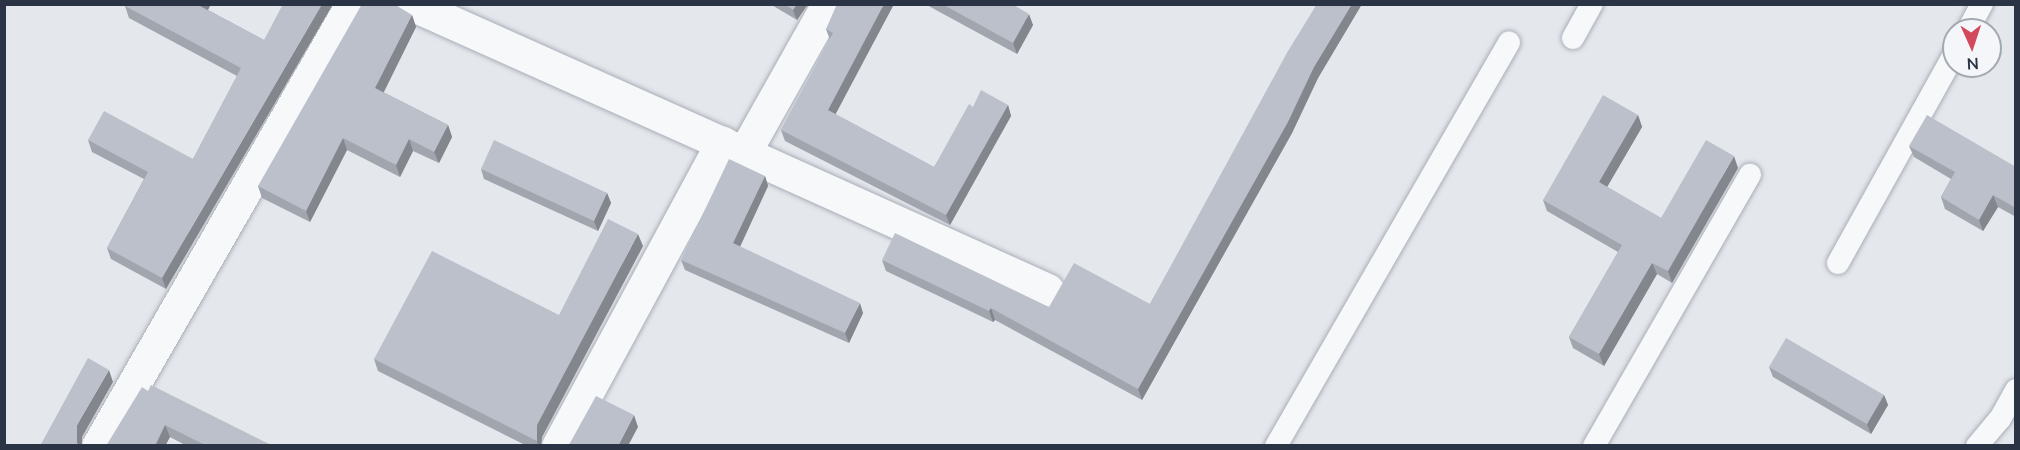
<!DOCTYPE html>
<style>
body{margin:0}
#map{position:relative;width:2020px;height:450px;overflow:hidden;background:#e4e7ec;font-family:Mulish,sans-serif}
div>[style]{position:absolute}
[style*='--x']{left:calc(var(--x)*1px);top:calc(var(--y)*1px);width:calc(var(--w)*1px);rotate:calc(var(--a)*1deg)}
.roads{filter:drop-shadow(0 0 2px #a9aeb7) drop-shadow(0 0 2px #a9aeb7)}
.service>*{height:22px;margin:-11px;padding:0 11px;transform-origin:11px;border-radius:11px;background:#f7f8fa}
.minor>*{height:33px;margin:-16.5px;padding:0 16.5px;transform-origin:16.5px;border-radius:16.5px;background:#f7f8fa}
.wall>*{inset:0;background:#a1a5ae}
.shaded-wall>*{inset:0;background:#83868d}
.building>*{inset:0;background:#bbc0ca}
span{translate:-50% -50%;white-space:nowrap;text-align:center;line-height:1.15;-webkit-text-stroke:5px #f4f6f9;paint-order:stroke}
.frame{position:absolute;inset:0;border:6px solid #2b3445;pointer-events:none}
.north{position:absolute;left:1942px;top:18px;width:60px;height:60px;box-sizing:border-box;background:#f4f6f9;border:2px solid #a4a8b1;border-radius:50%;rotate:177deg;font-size:16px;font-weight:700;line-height:24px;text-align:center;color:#2b3445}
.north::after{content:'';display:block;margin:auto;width:21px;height:27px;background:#d1495b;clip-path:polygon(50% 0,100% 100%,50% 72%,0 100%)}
</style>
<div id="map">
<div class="roads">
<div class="service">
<i style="--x:1968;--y:30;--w:30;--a:-62"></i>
<i style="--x:1573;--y:38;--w:39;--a:-61"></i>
<i style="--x:1838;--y:263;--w:238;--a:-60.9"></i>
<i style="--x:1276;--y:446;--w:466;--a:-60"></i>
<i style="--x:1594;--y:446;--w:313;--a:-60.1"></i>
<i style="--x:1977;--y:446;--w:35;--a:-50"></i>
<i style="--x:2000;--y:419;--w:33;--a:-61"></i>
</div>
<div class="minor">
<i style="--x:411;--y:4;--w:365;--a:24.1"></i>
<i style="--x:744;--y:153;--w:171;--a:-60.6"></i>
<i style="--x:744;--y:153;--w:333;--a:24.3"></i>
<i style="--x:98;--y:446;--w:510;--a:-60.12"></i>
<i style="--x:558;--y:446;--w:345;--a:-61.6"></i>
</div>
</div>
<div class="wall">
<i style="clip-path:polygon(126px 4px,211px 4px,208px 10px,264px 40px,166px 289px,111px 259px,107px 248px,144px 179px,92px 152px,88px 140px,193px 159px,237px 76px,129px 18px,125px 6px)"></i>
<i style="clip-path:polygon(770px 4px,808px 4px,797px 20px)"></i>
<i style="clip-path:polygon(894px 4px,835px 114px,934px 167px,973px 107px,1008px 105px,1011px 116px,950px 225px,785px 141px,781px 130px,830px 40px,826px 29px)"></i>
<i style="clip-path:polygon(925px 4px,1012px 4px,1033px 25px,1017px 54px)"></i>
<i style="clip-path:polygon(1317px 4px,1362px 4px,1318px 78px,1292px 133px,1142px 400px,995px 320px,993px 322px,886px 271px,882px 260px,1049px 307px,1150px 304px)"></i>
<i style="clip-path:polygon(412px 15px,416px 27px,383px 92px,448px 125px,452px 137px,439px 163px,413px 151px,400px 177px,347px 150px,310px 222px,262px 198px,258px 186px)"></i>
<i style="clip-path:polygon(1638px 115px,1642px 127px,1607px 187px,1661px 218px,1738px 168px,1672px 283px,1657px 274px,1604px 366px,1573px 348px,1569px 337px,1618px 252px,1547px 211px,1543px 200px)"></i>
<i style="clip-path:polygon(1909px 146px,2016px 167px,2016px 217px,1998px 207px,1983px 231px,1945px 209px,1941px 197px,1951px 179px,1914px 157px)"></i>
<i style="clip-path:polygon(481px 169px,607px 193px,611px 203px,598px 231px,484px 179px)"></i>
<i style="clip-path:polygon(765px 176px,768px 186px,740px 247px,863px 313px,849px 343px,685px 270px,681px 260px)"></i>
<i style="clip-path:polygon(643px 246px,542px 437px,541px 446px,527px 446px,378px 371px,374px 359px,559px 315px)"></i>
<i style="clip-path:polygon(1769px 367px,1884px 395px,1888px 405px,1871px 434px,1773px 377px)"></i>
<i style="clip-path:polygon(148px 391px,273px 446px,187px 446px,170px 437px,165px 446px,106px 446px)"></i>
</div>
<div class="shaded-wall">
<i style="clip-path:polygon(201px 4px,211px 4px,204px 17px,200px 6px)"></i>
<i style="clip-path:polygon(322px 4px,333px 4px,166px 289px,162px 278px)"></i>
<i style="clip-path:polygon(797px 4px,808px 4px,797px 20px,793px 10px)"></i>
<i style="clip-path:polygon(884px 4px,894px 4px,832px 121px,828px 110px)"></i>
<i style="clip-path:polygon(1352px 4px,1362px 4px,1318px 78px,1292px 133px,1142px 400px,1138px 389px,1314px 67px)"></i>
<i style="clip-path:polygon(1029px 14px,1033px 25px,1017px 54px,1013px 43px)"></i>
<i style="clip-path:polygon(412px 15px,416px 27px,380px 100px,375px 88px)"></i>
<i style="clip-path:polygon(1008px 105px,1011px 116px,950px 225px,946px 215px)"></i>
<i style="clip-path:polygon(1638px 115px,1642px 127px,1603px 194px,1599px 182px)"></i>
<i style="clip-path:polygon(448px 125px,452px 137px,439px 163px,434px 152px)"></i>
<i style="clip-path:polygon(343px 138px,347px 150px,310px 222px,306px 211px)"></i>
<i style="clip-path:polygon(409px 139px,413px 151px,400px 177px,396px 165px)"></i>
<i style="clip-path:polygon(1734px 156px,1738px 168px,1672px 283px,1668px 271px)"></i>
<i style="clip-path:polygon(765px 176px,768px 186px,737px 253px,733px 243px)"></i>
<i style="clip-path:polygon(607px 193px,611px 203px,598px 231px,594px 221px)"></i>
<i style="clip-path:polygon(1993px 195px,1998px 207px,1983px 231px,1979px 220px)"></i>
<i style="clip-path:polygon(638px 234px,643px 246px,542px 437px,541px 446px,538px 446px,537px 441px,537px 425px)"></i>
<i style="clip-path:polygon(1652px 263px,1657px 274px,1604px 366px,1599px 354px)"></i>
<i style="clip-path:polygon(860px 303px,863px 313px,849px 343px,845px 333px)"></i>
<i style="clip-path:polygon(991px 308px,995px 320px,993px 322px,989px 311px)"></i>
<i style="clip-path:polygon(109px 370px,113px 382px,82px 437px,82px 446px,78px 446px,77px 443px,77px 425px)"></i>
<i style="clip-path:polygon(1884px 395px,1888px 405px,1871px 434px,1867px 424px)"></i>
<i style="clip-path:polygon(634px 415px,638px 427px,628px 446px,618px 446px)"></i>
<i style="clip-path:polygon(165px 425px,170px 437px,165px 446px,155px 446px)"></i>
</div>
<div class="building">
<i style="clip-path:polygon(126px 4px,201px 4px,200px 6px,264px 40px,283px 4px,322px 4px,162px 278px,107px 248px,148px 172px,88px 140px,104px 111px,193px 159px,241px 68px,125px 6px)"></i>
<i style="clip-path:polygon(362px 4px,394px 4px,412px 15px,375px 88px,448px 125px,434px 152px,409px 139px,396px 165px,343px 138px,306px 211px,258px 186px)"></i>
<i style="clip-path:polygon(785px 4px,797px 4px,793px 10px)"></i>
<i style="clip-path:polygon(837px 4px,884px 4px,828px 110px,934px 167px,969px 104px,973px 107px,981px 90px,1008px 105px,946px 215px,781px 130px,833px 33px,826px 29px)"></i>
<i style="clip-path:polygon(942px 4px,1012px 4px,1029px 14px,1013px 43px)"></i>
<i style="clip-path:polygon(1317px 4px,1352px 4px,1314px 67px,1288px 122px,1138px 389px,991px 308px,989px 311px,882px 260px,895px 233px,1049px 307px,1074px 263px,1150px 304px,1288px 51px)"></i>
<i style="clip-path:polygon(1603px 95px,1638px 115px,1599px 182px,1661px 218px,1706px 140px,1734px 156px,1668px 271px,1652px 263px,1599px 354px,1569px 337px,1622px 245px,1543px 200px)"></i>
<i style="clip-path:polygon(1927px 115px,2016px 167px,2016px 208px,1993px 195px,1979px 220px,1941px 197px,1955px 172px,1909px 146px)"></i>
<i style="clip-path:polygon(494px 140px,607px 193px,594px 221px,481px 169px)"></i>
<i style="clip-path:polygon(729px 159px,765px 176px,733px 243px,860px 303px,845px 333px,681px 260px)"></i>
<i style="clip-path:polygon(608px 219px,638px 234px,537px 425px,537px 441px,374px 359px,432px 251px,559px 315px)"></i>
<i style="clip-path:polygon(1786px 338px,1884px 395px,1867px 424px,1769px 367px)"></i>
<i style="clip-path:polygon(88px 358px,109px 370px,77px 425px,77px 443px,80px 446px,40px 446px)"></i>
<i style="clip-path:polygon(151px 385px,273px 446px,207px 446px,165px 425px,155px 446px,106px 446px,142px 387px,148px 391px)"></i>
<i style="clip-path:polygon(596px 396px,634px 415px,618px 446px,567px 446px,570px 443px)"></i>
</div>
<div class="frame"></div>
<div class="north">N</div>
</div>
